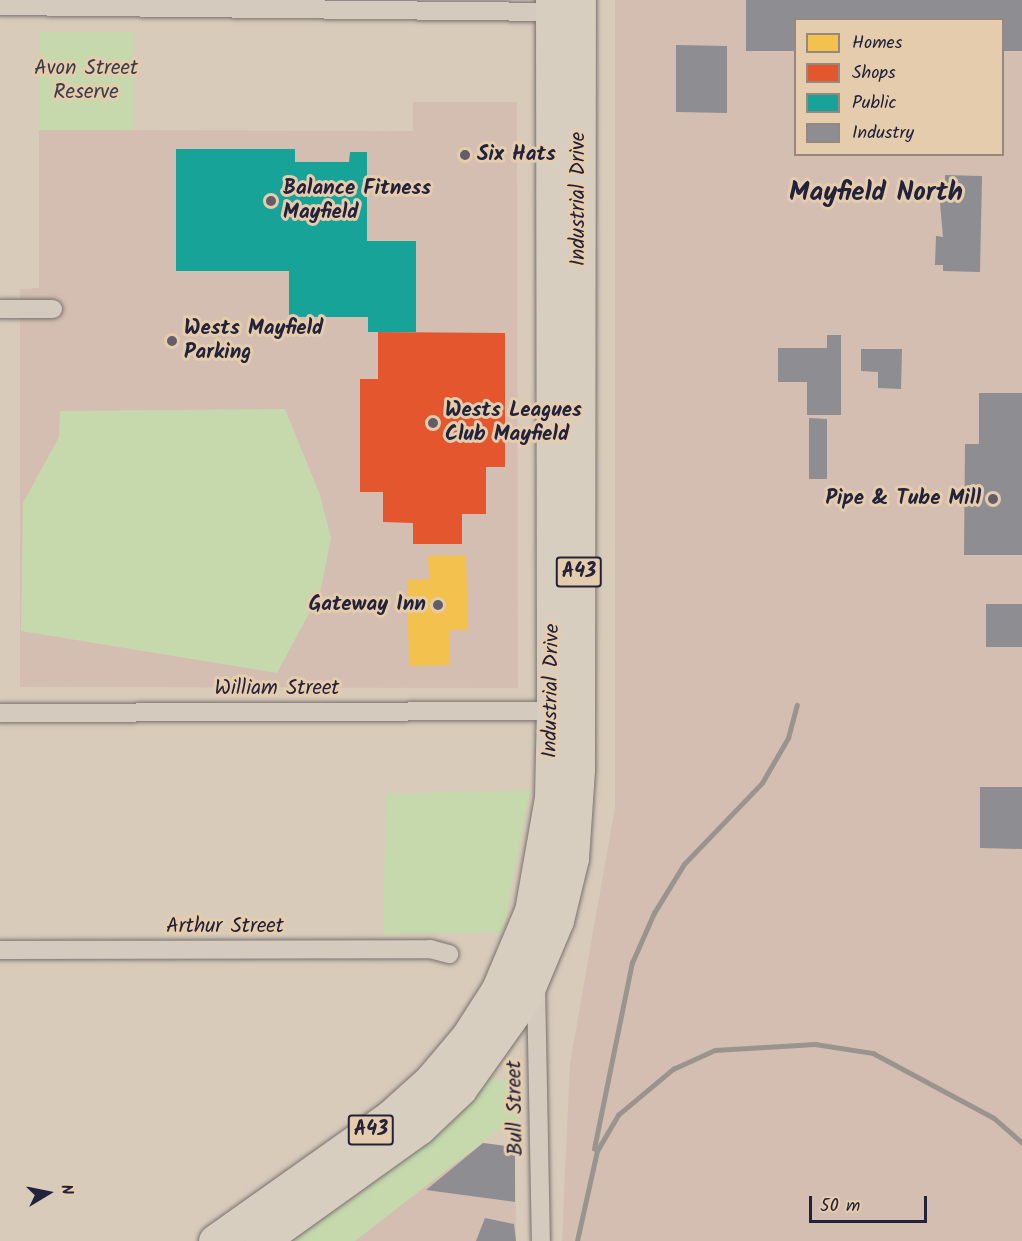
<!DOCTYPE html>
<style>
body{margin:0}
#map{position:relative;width:1022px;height:1241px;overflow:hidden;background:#d8cbba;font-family:Kalam,sans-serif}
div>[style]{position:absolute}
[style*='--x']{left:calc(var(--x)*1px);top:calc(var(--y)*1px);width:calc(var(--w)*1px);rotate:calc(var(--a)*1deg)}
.built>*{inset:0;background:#d4beb1}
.green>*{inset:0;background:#c5d9ad}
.homes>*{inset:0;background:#f2c14e}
.shops>*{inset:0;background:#e4572e}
.public>*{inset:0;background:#17a398}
.industry>*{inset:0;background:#8d8d92}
.roads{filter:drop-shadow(0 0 2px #787270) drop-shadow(0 0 2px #787270)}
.street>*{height:18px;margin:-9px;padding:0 9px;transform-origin:9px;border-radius:9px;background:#d4cabe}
.highway>*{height:33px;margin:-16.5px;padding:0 16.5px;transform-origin:16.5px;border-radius:16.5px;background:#d8cec0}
.rail>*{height:4.5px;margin:-2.25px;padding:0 2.25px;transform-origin:2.25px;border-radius:2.25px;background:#9a948f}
.dots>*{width:16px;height:16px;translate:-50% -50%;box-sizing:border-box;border:3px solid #e5ccad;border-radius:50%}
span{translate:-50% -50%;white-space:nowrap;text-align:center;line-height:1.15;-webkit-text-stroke:6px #e5ccad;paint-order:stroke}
.shield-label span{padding:2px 4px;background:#e5ccad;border:2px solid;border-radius:4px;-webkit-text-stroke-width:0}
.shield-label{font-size:20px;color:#22223b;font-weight:700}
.park-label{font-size:21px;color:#383f4a}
.poi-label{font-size:21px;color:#22223b;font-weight:700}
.left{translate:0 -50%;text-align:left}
.right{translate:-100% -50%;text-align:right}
.street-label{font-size:21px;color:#22223b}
.district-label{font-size:27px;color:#22223b;font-weight:700}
.legend{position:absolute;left:794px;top:18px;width:210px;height:138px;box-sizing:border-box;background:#e5ccad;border:2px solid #97887f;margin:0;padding:8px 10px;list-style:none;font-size:18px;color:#22223b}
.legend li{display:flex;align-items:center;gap:12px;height:30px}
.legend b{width:30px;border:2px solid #97887f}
.north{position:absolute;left:18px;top:1163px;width:60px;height:60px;-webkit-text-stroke:4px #e5ccad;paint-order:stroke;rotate:80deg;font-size:16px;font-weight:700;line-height:24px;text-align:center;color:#22223b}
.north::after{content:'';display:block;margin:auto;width:21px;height:27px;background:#22223b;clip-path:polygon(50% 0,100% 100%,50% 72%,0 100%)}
.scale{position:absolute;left:809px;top:1196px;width:118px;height:27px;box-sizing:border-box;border:3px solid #22223b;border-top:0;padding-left:8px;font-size:18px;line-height:21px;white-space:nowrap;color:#22223b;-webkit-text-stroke:4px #e5ccad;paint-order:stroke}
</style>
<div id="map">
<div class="built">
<i style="clip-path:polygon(evenodd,615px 0,1022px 0,1022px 1241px,562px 1241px,570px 1063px,615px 807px,615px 0,796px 20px,1002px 20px,1002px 154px,796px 154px,796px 20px)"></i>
<i style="clip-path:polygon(413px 102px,517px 102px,518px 688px,20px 687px,20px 289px,39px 288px,39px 130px,413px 131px)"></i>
<i style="clip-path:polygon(483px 1143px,515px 1147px,516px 1241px,349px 1241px)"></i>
</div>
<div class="green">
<i style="clip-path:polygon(39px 32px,133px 32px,133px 130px,39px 130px)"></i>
<i style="clip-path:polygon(285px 409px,320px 495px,331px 538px,320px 593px,277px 673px,21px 631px,23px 503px,59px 437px,60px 411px)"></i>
<i style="clip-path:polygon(530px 790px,503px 932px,383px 934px,386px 794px)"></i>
<i style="clip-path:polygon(489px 1077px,519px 1084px,519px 1122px,498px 1130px,355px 1241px,293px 1241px,407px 1159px)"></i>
</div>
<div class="homes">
<i style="clip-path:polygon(466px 555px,468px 630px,449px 630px,450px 665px,409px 666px,407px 580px,429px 579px,428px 556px)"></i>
</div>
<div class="shops">
<i style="clip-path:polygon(378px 332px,505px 333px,505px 467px,486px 467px,486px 514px,462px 514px,462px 544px,413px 544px,413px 523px,383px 522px,383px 492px,360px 492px,360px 379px,378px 379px)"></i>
</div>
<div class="public">
<i style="clip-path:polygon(176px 149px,295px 149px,295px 162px,349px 162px,350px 152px,367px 152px,367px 241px,416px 241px,416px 332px,368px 332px,368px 317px,289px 317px,289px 271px,176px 271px)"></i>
</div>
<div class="industry">
<i style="clip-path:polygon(746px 0,1022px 0,1022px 51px,1002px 51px,1002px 20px,796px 20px,796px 51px,746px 51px)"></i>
<i style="clip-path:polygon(676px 45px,727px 46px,727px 113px,676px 112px)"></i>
<i style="clip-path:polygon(945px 175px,982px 176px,980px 272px,943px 271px,943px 265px,935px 265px,936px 236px,943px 237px,938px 180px,945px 181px)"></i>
<i style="clip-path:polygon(827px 335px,841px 335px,841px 415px,807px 415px,807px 382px,778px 382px,778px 348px,827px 348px)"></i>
<i style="clip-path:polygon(861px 349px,902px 349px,901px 389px,878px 388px,878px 372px,861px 371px)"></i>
<i style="clip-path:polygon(979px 393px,1022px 393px,1022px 555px,964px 555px,965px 444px,979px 444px)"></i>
<i style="clip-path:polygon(809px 418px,827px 419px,827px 479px,809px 479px)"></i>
<i style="clip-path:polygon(986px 604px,1022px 604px,1022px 647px,986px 647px)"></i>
<i style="clip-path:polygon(980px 787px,1022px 787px,1022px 849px,980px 848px)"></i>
<i style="clip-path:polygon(483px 1143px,515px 1147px,515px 1202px,426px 1190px)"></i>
<i style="clip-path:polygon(485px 1218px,514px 1224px,516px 1241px,476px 1241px)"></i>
</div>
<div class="roads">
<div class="street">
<i style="--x:0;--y:6;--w:552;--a:0.62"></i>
<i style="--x:0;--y:309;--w:53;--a:0"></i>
<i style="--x:0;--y:713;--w:553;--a:-0.21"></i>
<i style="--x:0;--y:950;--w:430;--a:-0.1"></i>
<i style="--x:430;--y:949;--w:20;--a:15"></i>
<i style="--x:536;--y:986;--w:255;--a:88.9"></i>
</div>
<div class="highway">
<i style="--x:215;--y:1241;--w:214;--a:-35.3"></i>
<i style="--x:390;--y:1117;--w:55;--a:-42.1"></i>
<i style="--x:431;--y:1080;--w:57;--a:-49.9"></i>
<i style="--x:468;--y:1036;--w:56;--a:-57.4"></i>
<i style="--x:498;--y:989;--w:85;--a:-67.1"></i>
<i style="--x:531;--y:911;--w:115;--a:-80"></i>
<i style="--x:551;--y:798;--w:87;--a:-88.7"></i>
<i style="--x:553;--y:711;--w:711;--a:-90.08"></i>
<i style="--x:261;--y:1241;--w:194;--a:-35.6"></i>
<i style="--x:419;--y:1128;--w:57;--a:-43.6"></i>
<i style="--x:460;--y:1089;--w:110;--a:-54.6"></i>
<i style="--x:524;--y:999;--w:86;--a:-67.3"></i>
<i style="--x:557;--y:920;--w:64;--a:-76.4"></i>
<i style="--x:572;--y:858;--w:89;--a:-86.1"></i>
<i style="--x:578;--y:769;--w:769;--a:-89.93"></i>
</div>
</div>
<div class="rail">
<i style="--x:594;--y:1149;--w:190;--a:-78.5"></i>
<i style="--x:632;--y:963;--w:55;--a:-66.3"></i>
<i style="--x:654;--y:913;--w:57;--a:-58.5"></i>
<i style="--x:684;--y:864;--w:112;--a:-46.1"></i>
<i style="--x:762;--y:783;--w:52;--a:-60"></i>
<i style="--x:788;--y:738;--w:34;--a:-75"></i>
<i style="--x:577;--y:1241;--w:92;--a:-77.5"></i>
<i style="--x:597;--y:1151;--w:42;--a:-59.7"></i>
<i style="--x:618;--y:1115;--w:72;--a:-39.9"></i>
<i style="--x:673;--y:1069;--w:46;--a:-24.3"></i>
<i style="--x:715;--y:1050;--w:100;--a:-3.4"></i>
<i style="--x:815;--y:1044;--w:59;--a:8.8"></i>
<i style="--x:873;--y:1053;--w:137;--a:28.2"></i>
<i style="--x:994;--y:1118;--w:37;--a:41"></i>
</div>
<div class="dots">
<i style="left:465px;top:155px;background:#625d67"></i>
<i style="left:271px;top:201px;background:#625d67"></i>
<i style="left:172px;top:341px;background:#625d67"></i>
<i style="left:433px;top:423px;background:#625d67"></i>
<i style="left:993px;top:499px;background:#625d67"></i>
<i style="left:438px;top:605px;background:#625d67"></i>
</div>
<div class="shield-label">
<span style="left:579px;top:572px">A43</span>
<span style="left:371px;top:1130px">A43</span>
</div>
<div class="park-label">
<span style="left:86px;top:81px">Avon Street<br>Reserve</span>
</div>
<div class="poi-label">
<span class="left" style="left:477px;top:155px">Six Hats</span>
<span class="left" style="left:283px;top:201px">Balance Fitness<br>Mayfield</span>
<span class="left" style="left:184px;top:341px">Wests Mayfield<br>Parking</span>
<span class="left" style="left:445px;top:423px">Wests Leagues<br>Club Mayfield</span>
<span class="right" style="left:981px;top:499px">Pipe &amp; Tube Mill</span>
<span class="right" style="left:426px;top:605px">Gateway Inn</span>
</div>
<div class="street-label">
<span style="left:579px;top:199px;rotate:-90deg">Industrial Drive</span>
<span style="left:277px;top:689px">William Street</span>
<span style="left:552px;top:691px;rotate:-89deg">Industrial Drive</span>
<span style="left:225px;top:927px">Arthur Street</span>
<span style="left:516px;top:1108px;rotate:-91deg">Bull Street</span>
</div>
<div class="district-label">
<span style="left:876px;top:193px">Mayfield North</span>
</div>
<ul class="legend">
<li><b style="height:16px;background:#f2c14e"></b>Homes</li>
<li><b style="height:16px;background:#e4572e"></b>Shops</li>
<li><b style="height:16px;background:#17a398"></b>Public</li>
<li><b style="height:16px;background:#8d8d92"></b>Industry</li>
</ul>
<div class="north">N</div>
<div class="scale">50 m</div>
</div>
